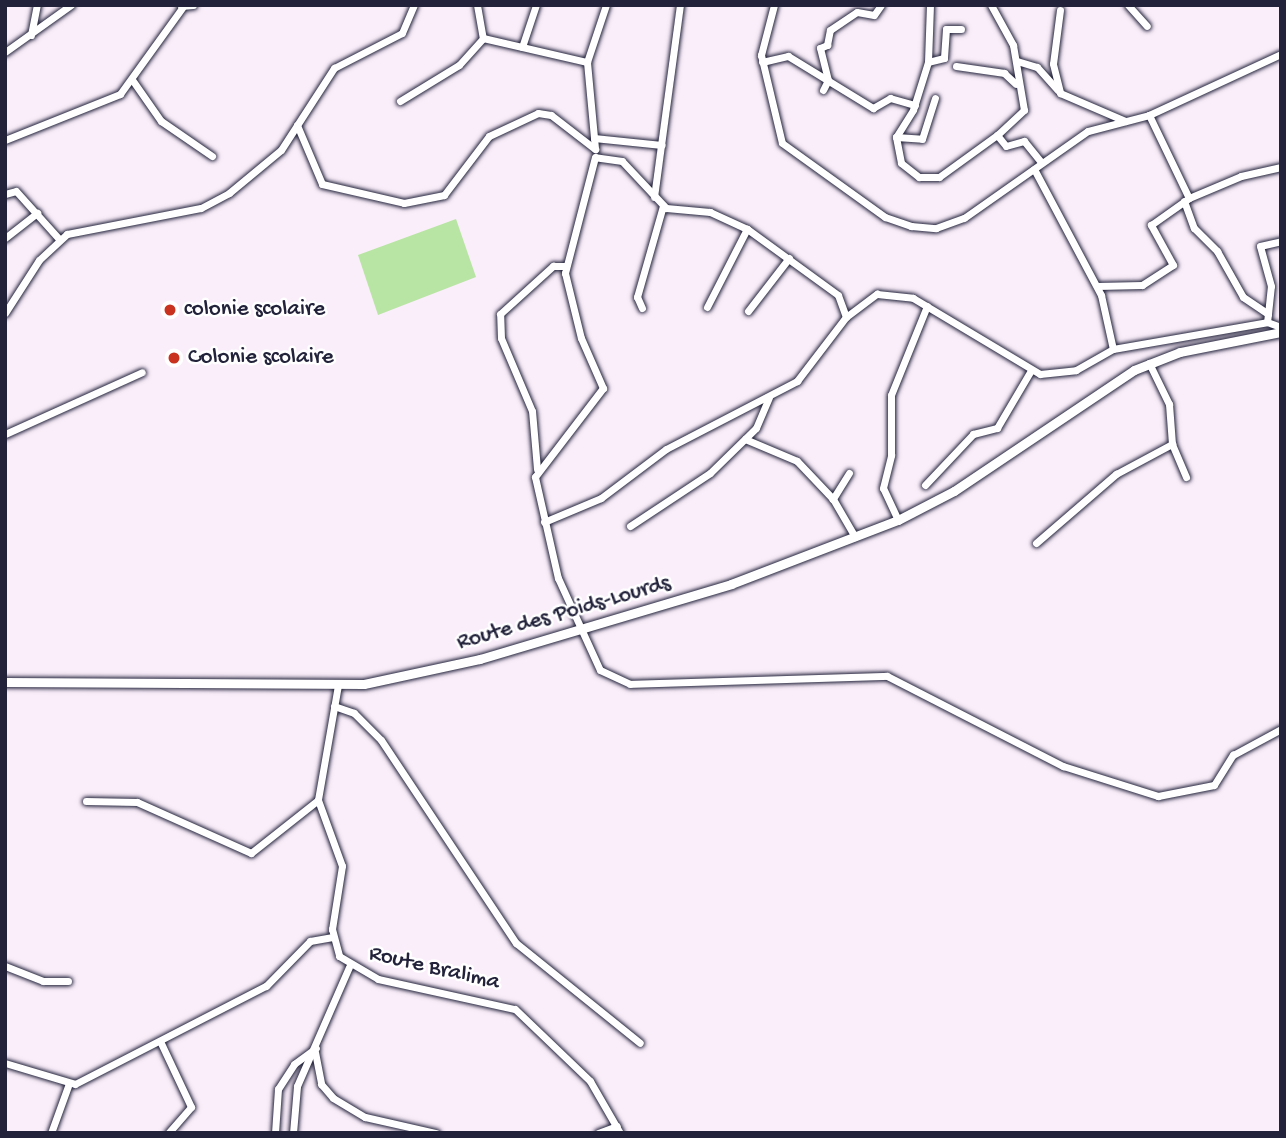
<!DOCTYPE html>
<style>
body{margin:0}
#map{position:relative;width:1286px;height:1138px;overflow:hidden;background:#faeefa;font-family:"Gochi Hand",sans-serif}
div>[style]{position:absolute}
[style*='--x']{left:calc(var(--x)*1px);top:calc(var(--y)*1px);width:calc(var(--w)*1px);rotate:calc(var(--a)*1deg)}
.green>*{inset:0;background:#b8e5a3}
.roads{filter:drop-shadow(0 0 2px #22223b) drop-shadow(0 0 2px #22223b)}
.minor>*{height:7px;margin:-3.5px;padding:0 3.5px;transform-origin:3.5px;border-radius:3.5px;background:#fff}
.tertiary>*{height:9px;margin:-4.5px;padding:0 4.5px;transform-origin:4.5px;border-radius:4.5px;background:#fff}
.dots>*{width:19px;height:19px;translate:-50% -50%;box-sizing:border-box;border:4px solid #fff;border-radius:50%}
span{translate:-50% -50%;white-space:nowrap;text-align:center;line-height:1.15;-webkit-text-stroke:5px #fff;paint-order:stroke}
.poi-label{font-size:23px;color:#22223b}
.left{translate:0 -50%;text-align:left}
.street-label{font-size:23px;color:#22223b}
.frame{position:absolute;inset:0;border:7px solid #22223b;pointer-events:none}
</style>
<div id="map">
<div class="green">
<i style="clip-path:polygon(456px 219px,476px 277px,378px 315px,358px 255px)"></i>
</div>
<div class="roads">
<div class="minor">
<i style="--x:477;--y:5;--w:34;--a:80"></i>
<i style="--x:483;--y:38;--w:107;--a:13"></i>
<i style="--x:587;--y:62;--w:87;--a:84.7"></i>
<i style="--x:774;--y:5;--w:52;--a:104.6"></i>
<i style="--x:761;--y:55;--w:90;--a:76.6"></i>
<i style="--x:782;--y:143;--w:127;--a:35.7"></i>
<i style="--x:885;--y:217;--w:28;--a:19"></i>
<i style="--x:911;--y:226;--w:25;--a:5"></i>
<i style="--x:936;--y:228;--w:30;--a:-20"></i>
<i style="--x:964;--y:218;--w:151;--a:-35.1"></i>
<i style="--x:1088;--y:131;--w:63;--a:-14.7"></i>
<i style="--x:1149;--y:115;--w:145;--a:-24.8"></i>
<i style="--x:991;--y:5;--w:46;--a:61.2"></i>
<i style="--x:1013;--y:45;--w:66;--a:80.4"></i>
<i style="--x:1024;--y:110;--w:37;--a:137"></i>
<i style="--x:1128;--y:5;--w:28;--a:48"></i>
<i style="--x:181;--y:6;--w:12;--a:-5"></i>
<i style="--x:1060;--y:10;--w:54;--a:97.4"></i>
<i style="--x:1053;--y:64;--w:30;--a:76"></i>
<i style="--x:1060;--y:93;--w:71;--a:23.3"></i>
<i style="--x:961;--y:29;--w:15;--a:180"></i>
<i style="--x:946;--y:29;--w:29;--a:94"></i>
<i style="--x:944;--y:58;--w:16;--a:166"></i>
<i style="--x:928;--y:62;--w:50;--a:107.4"></i>
<i style="--x:913;--y:110;--w:32;--a:122"></i>
<i style="--x:896;--y:137;--w:26;--a:79"></i>
<i style="--x:901;--y:163;--w:23;--a:38"></i>
<i style="--x:919;--y:177;--w:20;--a:0"></i>
<i style="--x:939;--y:177;--w:72;--a:-35.9"></i>
<i style="--x:997;--y:135;--w:14;--a:51"></i>
<i style="--x:1006;--y:146;--w:19;--a:-16"></i>
<i style="--x:1024;--y:141;--w:28;--a:51"></i>
<i style="--x:31;--y:35;--w:31;--a:-79"></i>
<i style="--x:522;--y:47;--w:44;--a:-71.6"></i>
<i style="--x:5;--y:52;--w:81;--a:-35.5"></i>
<i style="--x:1017;--y:61;--w:21;--a:17"></i>
<i style="--x:1037;--y:67;--w:31;--a:48"></i>
<i style="--x:587;--y:62;--w:60;--a:-71.6"></i>
<i style="--x:762;--y:62;--w:27;--a:-13"></i>
<i style="--x:788;--y:56;--w:100;--a:31.5"></i>
<i style="--x:873;--y:108;--w:20;--a:-30"></i>
<i style="--x:890;--y:98;--w:26;--a:16"></i>
<i style="--x:928;--y:62;--w:57;--a:-88"></i>
<i style="--x:956;--y:66;--w:49;--a:8.3"></i>
<i style="--x:1004;--y:73;--w:16;--a:43"></i>
<i style="--x:133;--y:81;--w:49;--a:55"></i>
<i style="--x:161;--y:121;--w:62;--a:34.5"></i>
<i style="--x:823;--y:90;--w:11;--a:-63"></i>
<i style="--x:828;--y:80;--w:33;--a:-104"></i>
<i style="--x:820;--y:48;--w:8;--a:-23"></i>
<i style="--x:827;--y:45;--w:15;--a:-79"></i>
<i style="--x:830;--y:30;--w:32;--a:-34"></i>
<i style="--x:857;--y:12;--w:17;--a:10"></i>
<i style="--x:874;--y:15;--w:12;--a:-55"></i>
<i style="--x:400;--y:101;--w:69;--a:-31.4"></i>
<i style="--x:459;--y:65;--w:36;--a:-48"></i>
<i style="--x:1149;--y:115;--w:92;--a:64.3"></i>
<i style="--x:1189;--y:198;--w:56;--a:-22.9"></i>
<i style="--x:1241;--y:176;--w:41;--a:-12.7"></i>
<i style="--x:297;--y:125;--w:64;--a:67"></i>
<i style="--x:322;--y:184;--w:84;--a:13"></i>
<i style="--x:404;--y:203;--w:41;--a:-11.3"></i>
<i style="--x:444;--y:195;--w:74;--a:-52.7"></i>
<i style="--x:489;--y:136;--w:54;--a:-25.1"></i>
<i style="--x:538;--y:113;--w:13;--a:9"></i>
<i style="--x:551;--y:115;--w:56;--a:37.7"></i>
<i style="--x:896;--y:137;--w:26;--a:4"></i>
<i style="--x:922;--y:139;--w:43;--a:-72.4"></i>
<i style="--x:594;--y:138;--w:68;--a:5.9"></i>
<i style="--x:5;--y:140;--w:124;--a:-21.8"></i>
<i style="--x:120;--y:94;--w:106;--a:-54.2"></i>
<i style="--x:1034;--y:169;--w:143;--a:62"></i>
<i style="--x:1101;--y:295;--w:55;--a:77.5"></i>
<i style="--x:5;--y:194;--w:11;--a:-15"></i>
<i style="--x:16;--y:191;--w:64;--a:48.1"></i>
<i style="--x:654;--y:197;--w:194;--a:-82.3"></i>
<i style="--x:1184;--y:201;--w:29;--a:70"></i>
<i style="--x:1194;--y:228;--w:33;--a:45"></i>
<i style="--x:1217;--y:251;--w:53;--a:60.5"></i>
<i style="--x:1243;--y:297;--w:30;--a:34"></i>
<i style="--x:1268;--y:314;--w:8;--a:97"></i>
<i style="--x:5;--y:238;--w:41;--a:-38"></i>
<i style="--x:1097;--y:286;--w:45;--a:-1.3"></i>
<i style="--x:1142;--y:285;--w:37;--a:-33"></i>
<i style="--x:1173;--y:265;--w:46;--a:-118.8"></i>
<i style="--x:1151;--y:225;--w:47;--a:-35.4"></i>
<i style="--x:707;--y:307;--w:88;--a:-62.9"></i>
<i style="--x:642;--y:308;--w:12;--a:-114"></i>
<i style="--x:637;--y:297;--w:95;--a:-74.1"></i>
<i style="--x:748;--y:311;--w:67;--a:-52.3"></i>
<i style="--x:5;--y:313;--w:63;--a:-57.3"></i>
<i style="--x:39;--y:260;--w:38;--a:-43"></i>
<i style="--x:67;--y:234;--w:136;--a:-11"></i>
<i style="--x:201;--y:208;--w:32;--a:-28"></i>
<i style="--x:229;--y:193;--w:67;--a:-39.6"></i>
<i style="--x:281;--y:150;--w:98;--a:-57.1"></i>
<i style="--x:334;--y:68;--w:76;--a:-27.2"></i>
<i style="--x:402;--y:33;--w:30;--a:-67"></i>
<i style="--x:1268;--y:314;--w:28;--a:-84"></i>
<i style="--x:1271;--y:286;--w:41;--a:-105.4"></i>
<i style="--x:1260;--y:246;--w:22;--a:-13"></i>
<i style="--x:846;--y:317;--w:23;--a:-110"></i>
<i style="--x:838;--y:295;--w:112;--a:-144"></i>
<i style="--x:747;--y:229;--w:41;--a:-155.3"></i>
<i style="--x:710;--y:212;--w:44;--a:-174.8"></i>
<i style="--x:666;--y:208;--w:64;--a:-133.1"></i>
<i style="--x:622;--y:161;--w:27;--a:-172"></i>
<i style="--x:595;--y:157;--w:120;--a:104.5"></i>
<i style="--x:565;--y:273;--w:67;--a:76.2"></i>
<i style="--x:581;--y:338;--w:55;--a:66.3"></i>
<i style="--x:603;--y:388;--w:112;--a:127.4"></i>
<i style="--x:535;--y:477;--w:104;--a:77.2"></i>
<i style="--x:558;--y:578;--w:101;--a:65.5"></i>
<i style="--x:600;--y:670;--w:33;--a:25"></i>
<i style="--x:630;--y:684;--w:257;--a:-1.8"></i>
<i style="--x:887;--y:676;--w:198;--a:27.1"></i>
<i style="--x:1063;--y:766;--w:100;--a:17.5"></i>
<i style="--x:1158;--y:796;--w:57;--a:-11.1"></i>
<i style="--x:1214;--y:785;--w:36;--a:-58"></i>
<i style="--x:1233;--y:755;--w:55;--a:-28.4"></i>
<i style="--x:1149;--y:363;--w:46;--a:64"></i>
<i style="--x:1169;--y:404;--w:40;--a:85.7"></i>
<i style="--x:1172;--y:444;--w:36;--a:67"></i>
<i style="--x:5;--y:434;--w:150;--a:-24.3"></i>
<i style="--x:745;--y:439;--w:56;--a:22.9"></i>
<i style="--x:797;--y:461;--w:52;--a:46.5"></i>
<i style="--x:537;--y:469;--w:58;--a:-94.9"></i>
<i style="--x:532;--y:411;--w:79;--a:-113"></i>
<i style="--x:501;--y:338;--w:24;--a:-92"></i>
<i style="--x:500;--y:314;--w:72;--a:-42.2"></i>
<i style="--x:553;--y:266;--w:13;--a:0"></i>
<i style="--x:849;--y:473;--w:31;--a:122"></i>
<i style="--x:833;--y:499;--w:44;--a:59.9"></i>
<i style="--x:925;--y:485;--w:70;--a:-46.7"></i>
<i style="--x:973;--y:434;--w:25;--a:-14"></i>
<i style="--x:997;--y:428;--w:65;--a:-59.5"></i>
<i style="--x:898;--y:520;--w:35;--a:-115"></i>
<i style="--x:883;--y:488;--w:34;--a:-76"></i>
<i style="--x:891;--y:455;--w:60;--a:-90"></i>
<i style="--x:891;--y:395;--w:96;--a:-68"></i>
<i style="--x:544;--y:522;--w:62;--a:-22.8"></i>
<i style="--x:601;--y:498;--w:81;--a:-37"></i>
<i style="--x:666;--y:449;--w:148;--a:-27.4"></i>
<i style="--x:797;--y:381;--w:81;--a:-52.6"></i>
<i style="--x:846;--y:317;--w:39;--a:-37"></i>
<i style="--x:877;--y:294;--w:36;--a:6"></i>
<i style="--x:913;--y:298;--w:148;--a:30.9"></i>
<i style="--x:1040;--y:374;--w:36;--a:-6"></i>
<i style="--x:1076;--y:370;--w:43;--a:-29.6"></i>
<i style="--x:1113;--y:349;--w:156;--a:-9.9"></i>
<i style="--x:1267;--y:322;--w:15;--a:20"></i>
<i style="--x:630;--y:526;--w:96;--a:-33.5"></i>
<i style="--x:710;--y:473;--w:64;--a:-44.4"></i>
<i style="--x:756;--y:428;--w:33;--a:-67"></i>
<i style="--x:1036;--y:543;--w:106;--a:-40.8"></i>
<i style="--x:1116;--y:474;--w:64;--a:-28.2"></i>
<i style="--x:338;--y:685;--w:117;--a:99.9"></i>
<i style="--x:318;--y:800;--w:70;--a:70"></i>
<i style="--x:342;--y:866;--w:64;--a:99"></i>
<i style="--x:332;--y:929;--w:28;--a:75"></i>
<i style="--x:339;--y:956;--w:45;--a:30.5"></i>
<i style="--x:378;--y:979;--w:140;--a:12.4"></i>
<i style="--x:515;--y:1009;--w:104;--a:43.8"></i>
<i style="--x:590;--y:1081;--w:60;--a:60"></i>
<i style="--x:334;--y:706;--w:21;--a:19"></i>
<i style="--x:354;--y:713;--w:38;--a:45"></i>
<i style="--x:381;--y:740;--w:244;--a:56.4"></i>
<i style="--x:516;--y:943;--w:159;--a:38.9"></i>
<i style="--x:86;--y:801;--w:51;--a:1.1"></i>
<i style="--x:137;--y:802;--w:125;--a:24.1"></i>
<i style="--x:251;--y:853;--w:85;--a:-38.3"></i>
<i style="--x:5;--y:966;--w:41;--a:21.5"></i>
<i style="--x:43;--y:981;--w:25;--a:0"></i>
<i style="--x:160;--y:1041;--w:73;--a:64.8"></i>
<i style="--x:191;--y:1107;--w:35;--a:131"></i>
<i style="--x:315;--y:1052;--w:33;--a:79"></i>
<i style="--x:321;--y:1084;--w:18;--a:49"></i>
<i style="--x:333;--y:1098;--w:37;--a:31"></i>
<i style="--x:365;--y:1117;--w:73;--a:12.7"></i>
<i style="--x:5;--y:1063;--w:73;--a:16.7"></i>
<i style="--x:75;--y:1084;--w:215;--a:-27.2"></i>
<i style="--x:266;--y:986;--w:63;--a:-45.6"></i>
<i style="--x:310;--y:941;--w:23;--a:-10"></i>
<i style="--x:51;--y:1133;--w:50;--a:-70.1"></i>
<i style="--x:275;--y:1133;--w:44;--a:-86.1"></i>
<i style="--x:278;--y:1089;--w:30;--a:-57"></i>
<i style="--x:294;--y:1064;--w:27;--a:-36"></i>
<i style="--x:293;--y:1133;--w:47;--a:-85.1"></i>
<i style="--x:297;--y:1086;--w:130;--a:-66.4"></i>
<i style="--x:598;--y:1133;--w:20;--a:-20"></i>
</div>
<div class="tertiary">
<i style="--x:5;--y:682;--w:359;--a:0.3"></i>
<i style="--x:364;--y:684;--w:119;--a:-12.2"></i>
<i style="--x:480;--y:659;--w:262;--a:-16.6"></i>
<i style="--x:731;--y:584;--w:179;--a:-21"></i>
<i style="--x:898;--y:520;--w:63;--a:-27.4"></i>
<i style="--x:954;--y:491;--w:217;--a:-33.9"></i>
<i style="--x:1134;--y:370;--w:49;--a:-21.4"></i>
<i style="--x:1180;--y:352;--w:103;--a:-11.2"></i>
</div>
</div>
<div class="dots">
<i style="left:170px;top:310px;background:#c8321e"></i>
<i style="left:174px;top:358px;background:#c8321e"></i>
</div>
<div class="poi-label">
<span class="left" style="left:184px;top:310px">colonie scolaire</span>
<span class="left" style="left:188px;top:358px">Colonie scolaire</span>
</div>
<div class="street-label">
<span style="left:564px;top:614px;rotate:-16deg">Route des Poids-Lourds</span>
<span style="left:434px;top:969px;rotate:13deg">Route Bralima</span>
</div>
<div class="frame"></div>
</div>
